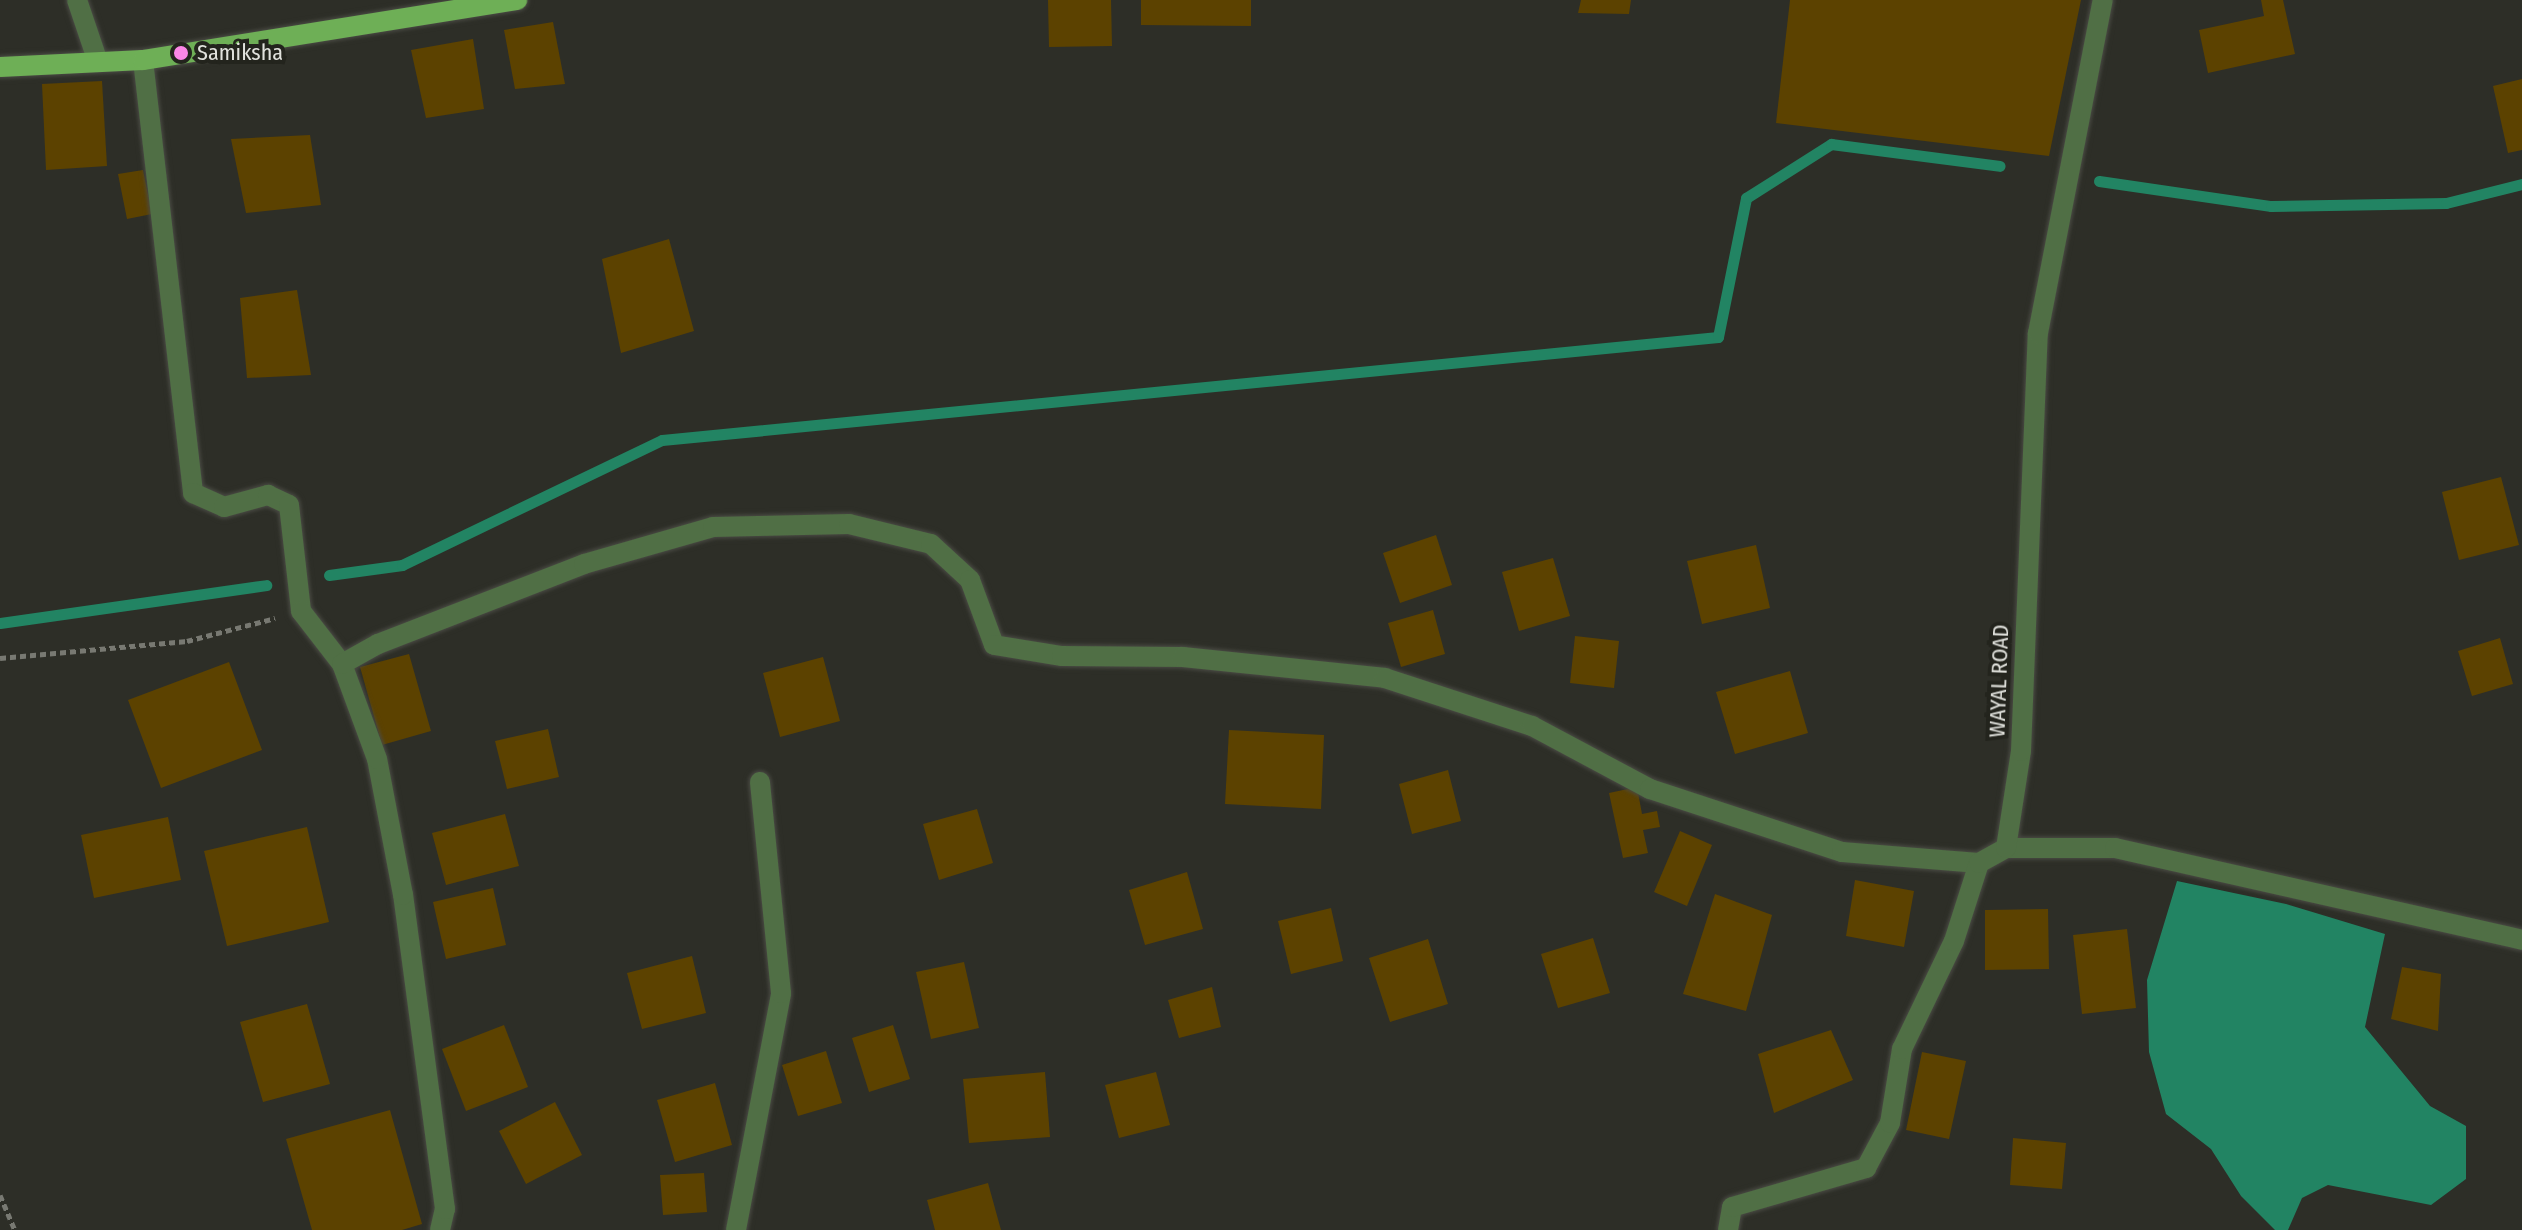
<!DOCTYPE html>
<style>
body{margin:0}
#map{position:relative;width:2522px;height:1230px;overflow:hidden;background:#2d2e27;font-family:"Fira Sans Condensed",sans-serif}
div>[style]{position:absolute}
[style*='--x']{left:calc(var(--x)*1px);top:calc(var(--y)*1px);width:calc(var(--w)*1px);rotate:calc(var(--a)*1deg)}
.water>*{inset:0;background:#228463}
.stream>*{height:11px;margin:-5.5px;padding:0 5.5px;transform-origin:5.5px;border-radius:5.5px;background:#228463}
.building>*{inset:0;background:#5c4200}
.path>*{height:5px;margin-top:-2.5px;transform-origin:0;background:repeating-linear-gradient(90deg,#787972 0 6px,transparent 0 10px)}
.roads{filter:drop-shadow(0 0 2px #4a4b44) drop-shadow(0 0 2px #4a4b44)}
.minor>*{height:20px;margin:-10px;padding:0 10px;transform-origin:10px;border-radius:10px;background:#506f45}
.major>*{height:20px;margin:-10px;padding:0 10px;transform-origin:10px;border-radius:10px;background:#6eaf56}
.dots>*{width:22px;height:22px;translate:-50% -50%;box-sizing:border-box;border:4px solid #23241d;border-radius:50%}
span{translate:-50% -50%;white-space:nowrap;text-align:center;line-height:1.15;-webkit-text-stroke:8px #23241d;paint-order:stroke}
.poi-label{font-size:22px;color:#e1e2dd}
.left{translate:0 -50%;text-align:left}
.street-label{font-size:22px;color:#e1e2dd}
</style>
<div id="map">
<div class="water">
<i style="clip-path:polygon(2177px 881px,2286px 904px,2385px 934px,2365px 1027px,2430px 1106px,2466px 1126px,2466px 1179px,2431px 1205px,2328px 1185px,2302px 1198px,2288px 1230px,2275px 1230px,2241px 1196px,2211px 1149px,2166px 1114px,2149px 1052px,2147px 980px)"></i>
</div>
<div class="stream">
<i style="--x:2099;--y:181;--w:174;--a:8.3"></i>
<i style="--x:2271;--y:206;--w:175;--a:-1"></i>
<i style="--x:2446;--y:203;--w:78;--a:-14"></i>
<i style="--x:329;--y:575;--w:74;--a:-7.8"></i>
<i style="--x:402;--y:565;--w:288;--a:-25.7"></i>
<i style="--x:662;--y:440;--w:1061;--a:-5.57"></i>
<i style="--x:1718;--y:337;--w:142;--a:-78.6"></i>
<i style="--x:1746;--y:198;--w:101;--a:-32.4"></i>
<i style="--x:1831;--y:144;--w:170;--a:7.4"></i>
<i style="--x:0;--y:623;--w:269;--a:-8.1"></i>
</div>
<div class="building">
<i style="clip-path:polygon(1048px 0,1111px 0,1112px 46px,1049px 47px)"></i>
<i style="clip-path:polygon(1141px 0,1251px 0,1251px 26px,1141px 25px)"></i>
<i style="clip-path:polygon(1581px 0,1631px 0,1629px 14px,1578px 13px)"></i>
<i style="clip-path:polygon(1790px 0,2081px 0,2049px 156px,1776px 123px)"></i>
<i style="clip-path:polygon(2261px 0,2283px 0,2295px 54px,2208px 73px,2199px 30px,2264px 16px)"></i>
<i style="clip-path:polygon(553px 22px,565px 84px,515px 89px,504px 30px)"></i>
<i style="clip-path:polygon(473px 39px,484px 109px,426px 118px,411px 50px)"></i>
<i style="clip-path:polygon(2522px 79px,2522px 150px,2508px 153px,2493px 86px)"></i>
<i style="clip-path:polygon(102px 81px,107px 166px,46px 170px,42px 84px)"></i>
<i style="clip-path:polygon(310px 135px,321px 205px,246px 213px,231px 139px)"></i>
<i style="clip-path:polygon(143px 170px,152px 214px,127px 219px,118px 174px)"></i>
<i style="clip-path:polygon(669px 239px,694px 331px,621px 353px,602px 259px)"></i>
<i style="clip-path:polygon(297px 290px,311px 375px,247px 378px,240px 298px)"></i>
<i style="clip-path:polygon(2501px 477px,2519px 545px,2459px 560px,2442px 492px)"></i>
<i style="clip-path:polygon(1436px 535px,1452px 585px,1400px 603px,1383px 553px)"></i>
<i style="clip-path:polygon(1756px 545px,1770px 608px,1702px 624px,1687px 561px)"></i>
<i style="clip-path:polygon(1553px 558px,1570px 616px,1519px 631px,1502px 572px)"></i>
<i style="clip-path:polygon(1433px 610px,1445px 654px,1401px 667px,1388px 623px)"></i>
<i style="clip-path:polygon(1575px 636px,1619px 641px,1614px 688px,1570px 683px)"></i>
<i style="clip-path:polygon(2500px 638px,2513px 684px,2472px 696px,2458px 651px)"></i>
<i style="clip-path:polygon(409px 654px,431px 731px,382px 745px,360px 667px)"></i>
<i style="clip-path:polygon(823px 657px,840px 721px,780px 737px,763px 673px)"></i>
<i style="clip-path:polygon(229px 662px,262px 750px,161px 788px,128px 700px)"></i>
<i style="clip-path:polygon(1790px 671px,1808px 733px,1735px 754px,1716px 692px)"></i>
<i style="clip-path:polygon(548px 729px,559px 777px,507px 789px,495px 741px)"></i>
<i style="clip-path:polygon(1229px 730px,1324px 735px,1321px 809px,1225px 804px)"></i>
<i style="clip-path:polygon(1448px 770px,1461px 821px,1412px 834px,1399px 784px)"></i>
<i style="clip-path:polygon(1637px 787px,1642px 814px,1657px 811px,1660px 827px,1643px 830px,1648px 853px,1623px 858px,1609px 793px)"></i>
<i style="clip-path:polygon(977px 809px,993px 863px,939px 880px,923px 824px)"></i>
<i style="clip-path:polygon(505px 814px,519px 866px,446px 885px,432px 833px)"></i>
<i style="clip-path:polygon(168px 817px,181px 880px,94px 898px,81px 835px)"></i>
<i style="clip-path:polygon(307px 827px,329px 922px,227px 946px,204px 851px)"></i>
<i style="clip-path:polygon(1680px 831px,1712px 845px,1687px 906px,1654px 892px)"></i>
<i style="clip-path:polygon(1187px 872px,1203px 929px,1145px 945px,1129px 890px)"></i>
<i style="clip-path:polygon(1855px 880px,1914px 891px,1904px 947px,1846px 936px)"></i>
<i style="clip-path:polygon(493px 888px,506px 945px,446px 959px,433px 902px)"></i>
<i style="clip-path:polygon(1715px 894px,1772px 915px,1746px 1011px,1683px 994px)"></i>
<i style="clip-path:polygon(1331px 908px,1343px 961px,1291px 974px,1278px 921px)"></i>
<i style="clip-path:polygon(2048px 909px,2049px 969px,1985px 970px,1985px 910px)"></i>
<i style="clip-path:polygon(2127px 929px,2136px 1008px,2082px 1014px,2073px 935px)"></i>
<i style="clip-path:polygon(1593px 938px,1610px 993px,1558px 1008px,1541px 954px)"></i>
<i style="clip-path:polygon(1428px 939px,1448px 1004px,1390px 1022px,1369px 958px)"></i>
<i style="clip-path:polygon(692px 956px,706px 1013px,642px 1029px,627px 973px)"></i>
<i style="clip-path:polygon(964px 962px,979px 1028px,931px 1039px,916px 972px)"></i>
<i style="clip-path:polygon(2402px 967px,2441px 974px,2438px 1031px,2391px 1019px)"></i>
<i style="clip-path:polygon(1212px 987px,1221px 1027px,1179px 1038px,1168px 1000px)"></i>
<i style="clip-path:polygon(307px 1004px,330px 1084px,263px 1102px,240px 1022px)"></i>
<i style="clip-path:polygon(504px 1025px,528px 1087px,466px 1111px,442px 1049px)"></i>
<i style="clip-path:polygon(893px 1025px,910px 1079px,869px 1092px,852px 1038px)"></i>
<i style="clip-path:polygon(1831px 1030px,1853px 1080px,1774px 1113px,1758px 1054px)"></i>
<i style="clip-path:polygon(826px 1051px,842px 1103px,798px 1116px,782px 1065px)"></i>
<i style="clip-path:polygon(1922px 1052px,1966px 1061px,1949px 1139px,1906px 1130px)"></i>
<i style="clip-path:polygon(1045px 1072px,1050px 1137px,969px 1143px,963px 1079px)"></i>
<i style="clip-path:polygon(1156px 1072px,1170px 1125px,1119px 1138px,1105px 1085px)"></i>
<i style="clip-path:polygon(715px 1083px,732px 1145px,675px 1162px,657px 1100px)"></i>
<i style="clip-path:polygon(555px 1102px,582px 1155px,526px 1184px,499px 1131px)"></i>
<i style="clip-path:polygon(390px 1110px,422px 1224px,402px 1230px,312px 1230px,286px 1139px)"></i>
<i style="clip-path:polygon(2013px 1138px,2066px 1143px,2062px 1189px,2010px 1185px)"></i>
<i style="clip-path:polygon(704px 1173px,707px 1212px,663px 1215px,660px 1175px)"></i>
<i style="clip-path:polygon(988px 1183px,1001px 1230px,935px 1230px,927px 1200px)"></i>
</div>
<div class="path">
<i style="--x:0;--y:658;--w:188;--a:-5.2"></i>
<i style="--x:187;--y:641;--w:91;--a:-14.6"></i>
<i style="--x:0;--y:1195;--w:38;--a:67"></i>
</div>
<div class="roads">
<div class="minor">
<i style="--x:77;--y:0;--w:65;--a:71.3"></i>
<i style="--x:143;--y:60;--w:436;--a:83.4"></i>
<i style="--x:193;--y:493;--w:34;--a:24"></i>
<i style="--x:224;--y:507;--w:46;--a:-15.3"></i>
<i style="--x:268;--y:495;--w:23;--a:25"></i>
<i style="--x:289;--y:505;--w:107;--a:83.5"></i>
<i style="--x:301;--y:611;--w:67;--a:52.3"></i>
<i style="--x:2006;--y:848;--w:109;--a:0"></i>
<i style="--x:2115;--y:848;--w:417;--a:12.7"></i>
<i style="--x:440;--y:1230;--w:22;--a:-77"></i>
<i style="--x:445;--y:1209;--w:317;--a:-97.6"></i>
<i style="--x:403;--y:895;--w:138;--a:-100.8"></i>
<i style="--x:377;--y:759;--w:101;--a:-110.2"></i>
<i style="--x:342;--y:664;--w:41;--a:-29.1"></i>
<i style="--x:378;--y:644;--w:221;--a:-21.2"></i>
<i style="--x:584;--y:564;--w:134;--a:-16"></i>
<i style="--x:713;--y:527;--w:136;--a:-1.3"></i>
<i style="--x:849;--y:524;--w:84;--a:13.7"></i>
<i style="--x:931;--y:544;--w:53;--a:42.7"></i>
<i style="--x:970;--y:580;--w:69;--a:69.7"></i>
<i style="--x:994;--y:645;--w:69;--a:9.2"></i>
<i style="--x:1062;--y:656;--w:121;--a:0.5"></i>
<i style="--x:1183;--y:657;--w:203;--a:5.9"></i>
<i style="--x:1385;--y:678;--w:155;--a:18.1"></i>
<i style="--x:1532;--y:726;--w:134;--a:28.1"></i>
<i style="--x:1650;--y:789;--w:202;--a:18.2"></i>
<i style="--x:1842;--y:852;--w:137;--a:4.6"></i>
<i style="--x:736;--y:1230;--w:241;--a:-79.2"></i>
<i style="--x:781;--y:993;--w:212;--a:-95.7"></i>
<i style="--x:1728;--y:1230;--w:23;--a:-80"></i>
<i style="--x:1732;--y:1207;--w:140;--a:-16.2"></i>
<i style="--x:1866;--y:1168;--w:51;--a:-61.9"></i>
<i style="--x:1890;--y:1123;--w:75;--a:-80.8"></i>
<i style="--x:1902;--y:1049;--w:120;--a:-64.3"></i>
<i style="--x:1954;--y:941;--w:82;--a:-72.2"></i>
<i style="--x:1979;--y:863;--w:31;--a:-29"></i>
<i style="--x:2006;--y:848;--w:98;--a:-81.2"></i>
<i style="--x:2021;--y:751;--w:418;--a:-87.7"></i>
<i style="--x:2038;--y:333;--w:339;--a:-79"></i>
</div>
<div class="major">
<i style="--x:0;--y:67;--w:143;--a:-2.8"></i>
<i style="--x:143;--y:60;--w:379;--a:-9.1"></i>
</div>
</div>
<div class="dots">
<i style="left:181px;top:53px;background:#fb87e6"></i>
</div>
<div class="poi-label">
<span class="left" style="left:197px;top:53px">Samiksha</span>
</div>
<div class="street-label">
<span style="left:1999px;top:681px;rotate:-88deg">WAYAL ROAD</span>
</div>
</div>
